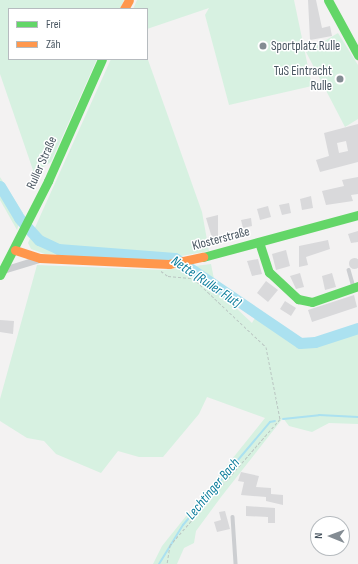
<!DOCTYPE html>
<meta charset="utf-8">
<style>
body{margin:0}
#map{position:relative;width:358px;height:564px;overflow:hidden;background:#f3f2f2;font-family:"Sofia Sans Condensed",sans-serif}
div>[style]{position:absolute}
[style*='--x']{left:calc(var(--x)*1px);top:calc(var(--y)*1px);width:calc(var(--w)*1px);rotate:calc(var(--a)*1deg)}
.green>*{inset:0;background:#d7f1e1}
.stream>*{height:2px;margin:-1px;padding:0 1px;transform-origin:1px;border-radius:1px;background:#abe1f0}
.river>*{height:11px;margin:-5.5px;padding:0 5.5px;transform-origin:5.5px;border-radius:5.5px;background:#abe1f0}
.building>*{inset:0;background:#d9d9db}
.round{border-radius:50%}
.path>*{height:1px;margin-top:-0.5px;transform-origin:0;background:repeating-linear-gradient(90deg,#bac6c2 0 3px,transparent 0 5px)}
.lane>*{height:3.5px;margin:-1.75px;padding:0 1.75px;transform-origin:1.75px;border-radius:1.75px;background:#ccced1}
.street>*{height:7px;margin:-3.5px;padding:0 3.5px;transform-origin:3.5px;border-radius:3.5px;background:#ccced1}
.fast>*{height:9px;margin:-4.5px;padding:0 4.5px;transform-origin:4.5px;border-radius:4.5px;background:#63d668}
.slow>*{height:9px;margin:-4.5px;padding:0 4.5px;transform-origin:4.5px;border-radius:4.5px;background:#ff974d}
.dots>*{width:11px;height:11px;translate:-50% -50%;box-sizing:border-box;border:2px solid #fff;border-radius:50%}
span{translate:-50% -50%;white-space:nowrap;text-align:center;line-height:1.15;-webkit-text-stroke:3px #fff;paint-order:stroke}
.poi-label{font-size:13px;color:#485560}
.left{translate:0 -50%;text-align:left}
.right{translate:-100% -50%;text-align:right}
.street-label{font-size:13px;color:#485560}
.water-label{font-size:14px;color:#097c9b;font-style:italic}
.legend{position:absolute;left:8px;top:8px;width:140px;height:52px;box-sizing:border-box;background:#fff;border:1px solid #b6bbbf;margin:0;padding:5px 7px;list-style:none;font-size:12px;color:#485560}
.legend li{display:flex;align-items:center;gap:8px;height:20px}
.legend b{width:20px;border:1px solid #b6bbbf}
.north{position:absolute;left:310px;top:516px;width:40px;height:40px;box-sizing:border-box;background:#fff;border:1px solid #b6bbbf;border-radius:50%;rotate:271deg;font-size:11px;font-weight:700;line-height:16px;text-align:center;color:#485560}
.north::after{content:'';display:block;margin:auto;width:14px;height:18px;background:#848c93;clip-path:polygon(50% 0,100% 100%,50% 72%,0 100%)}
</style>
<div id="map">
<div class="green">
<i style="clip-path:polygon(0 0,124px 0,120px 9px,9px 9px,9px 59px,97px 59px,51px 162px,34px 173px,0 74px)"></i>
<i style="clip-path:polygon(137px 0,294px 0,312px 86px,229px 105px,205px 15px,209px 8px,147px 29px,147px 9px,133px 9px)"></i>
<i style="clip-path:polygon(338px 33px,358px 65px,358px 119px,345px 127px,306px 52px)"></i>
<i style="clip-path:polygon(147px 57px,202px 212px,209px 251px,159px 260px,45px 254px,31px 249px,28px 243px,111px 59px)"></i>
<i style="clip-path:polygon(0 177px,23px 213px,17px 230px,0 200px)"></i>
<i style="clip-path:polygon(211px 264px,216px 289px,252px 323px,256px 316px,290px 339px,315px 342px,358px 328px,358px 424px,329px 423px,312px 432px,289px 426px,283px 418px,221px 497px,196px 531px,194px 543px,184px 548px,177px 564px,153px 564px,162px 546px,265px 418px,207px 397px,199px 414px,163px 457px,139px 457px,118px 451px,101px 473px,56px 454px,44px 441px,27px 438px,0 421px,0 399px,37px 265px,163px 270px)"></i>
</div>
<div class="stream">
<i style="--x:283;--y:419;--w:36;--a:-6"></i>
<i style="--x:319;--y:415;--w:39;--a:3"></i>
<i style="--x:159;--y:564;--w:46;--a:-58.4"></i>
<i style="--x:183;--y:525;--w:135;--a:-49.8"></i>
<i style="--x:270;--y:422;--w:5;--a:-11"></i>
</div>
<div class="river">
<i style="--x:0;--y:186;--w:37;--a:59"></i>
<i style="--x:19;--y:218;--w:30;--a:48"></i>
<i style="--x:39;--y:240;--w:21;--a:25"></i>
<i style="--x:58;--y:249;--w:117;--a:4.4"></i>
<i style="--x:175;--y:258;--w:151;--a:34.2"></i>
<i style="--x:300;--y:343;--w:15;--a:-4"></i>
<i style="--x:315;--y:342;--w:45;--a:-18"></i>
</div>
<div class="building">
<i style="clip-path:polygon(308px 0,316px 0,322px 28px,330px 26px,332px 36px,310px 40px)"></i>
<i style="clip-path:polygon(evenodd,358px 124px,358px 162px,320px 172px,316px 160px,329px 156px,324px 133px,358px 124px,346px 141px,348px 151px,339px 153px,337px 143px,346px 141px)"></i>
<i style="clip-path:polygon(358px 177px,358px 194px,351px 195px,353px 201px,326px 205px,322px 191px,344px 186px,342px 180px)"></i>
<i style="clip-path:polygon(311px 196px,313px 208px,302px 210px,300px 199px)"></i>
<i style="clip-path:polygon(289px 203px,291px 213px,282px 215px,279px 205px)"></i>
<i style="clip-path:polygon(268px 206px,271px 217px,260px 220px,257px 209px)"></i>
<i style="clip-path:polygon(218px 215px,218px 236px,212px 238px,206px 218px)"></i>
<i style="clip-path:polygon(251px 218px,252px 226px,243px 228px,241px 220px)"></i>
<i style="clip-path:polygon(358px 231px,358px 242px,351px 243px,348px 234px)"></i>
<i style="clip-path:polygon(328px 240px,330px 249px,306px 257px,308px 265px,299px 267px,299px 246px)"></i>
<i style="clip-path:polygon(286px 250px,290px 266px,276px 270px,272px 254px)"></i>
<i class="round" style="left:348.5px;top:257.5px;width:11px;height:11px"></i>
<i style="clip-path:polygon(258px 259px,262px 274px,252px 276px,247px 261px)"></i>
<i style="clip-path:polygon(300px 273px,304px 287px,296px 289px,290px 276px)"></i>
<i style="clip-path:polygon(332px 273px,336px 287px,325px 290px,322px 276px)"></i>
<i style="clip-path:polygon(266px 281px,278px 290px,268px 302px,257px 293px)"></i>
<i style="clip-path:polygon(354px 295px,357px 307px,312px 322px,308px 310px)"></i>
<i style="clip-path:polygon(285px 301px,296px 308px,291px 316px,280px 309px)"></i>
<i style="clip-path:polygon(0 320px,14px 321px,13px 334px,0 332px)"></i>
<i style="clip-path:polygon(241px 472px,259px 476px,256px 487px,271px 488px,271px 494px,283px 495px,283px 505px,266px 501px,266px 497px,241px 495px,244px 482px,238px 481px)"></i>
<i style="clip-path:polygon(246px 506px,275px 508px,275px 523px,268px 523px,268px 517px,246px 516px)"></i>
<i style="clip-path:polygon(225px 511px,230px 529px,217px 532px,214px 522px,221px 520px,219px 512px)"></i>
</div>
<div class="path">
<i style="--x:161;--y:271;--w:9;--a:36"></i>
<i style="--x:168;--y:276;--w:25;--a:5"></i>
<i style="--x:193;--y:278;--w:100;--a:43.4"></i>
<i style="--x:266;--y:347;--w:73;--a:79"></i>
<i style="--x:280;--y:419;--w:167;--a:131.1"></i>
<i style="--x:170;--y:545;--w:19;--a:99"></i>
</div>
<div class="lane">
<i style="--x:349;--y:270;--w:18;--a:74"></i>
<i style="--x:233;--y:517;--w:47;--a:86.3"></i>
</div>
<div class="street">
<i style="--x:3;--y:270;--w:37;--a:-17"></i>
</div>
<div class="fast">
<i style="--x:328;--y:0;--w:63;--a:61.4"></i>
<i style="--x:259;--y:242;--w:32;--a:72"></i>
<i style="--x:269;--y:272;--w:40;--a:43"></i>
<i style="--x:298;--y:299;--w:14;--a:12"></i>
<i style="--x:312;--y:302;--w:49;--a:-19.2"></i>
<i style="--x:203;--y:257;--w:161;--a:-15.2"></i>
<i style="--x:0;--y:275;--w:106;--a:-62.9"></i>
<i style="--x:48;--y:181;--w:133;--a:-66.1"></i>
</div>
<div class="slow">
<i style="--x:124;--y:9;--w:10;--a:-61"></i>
<i style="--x:15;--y:250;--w:26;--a:18"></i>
<i style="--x:40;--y:258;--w:129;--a:2.7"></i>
<i style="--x:169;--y:264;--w:35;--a:-12"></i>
</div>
<div class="dots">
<i style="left:263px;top:46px;background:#848c93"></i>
<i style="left:340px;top:79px;background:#848c93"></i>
</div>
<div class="poi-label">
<span class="left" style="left:271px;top:46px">Sportplatz Rulle</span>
<span class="right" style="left:332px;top:79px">TuS Eintracht<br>Rulle</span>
</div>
<div class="street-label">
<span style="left:42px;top:163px;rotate:-66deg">Ruller Straße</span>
<span style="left:221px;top:239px;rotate:-15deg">Klosterstraße</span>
</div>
<div class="water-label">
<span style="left:206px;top:282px;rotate:34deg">Nette (Ruller Flut)</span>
<span style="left:213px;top:489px;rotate:-50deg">Lechtinger Bach</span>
</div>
<ul class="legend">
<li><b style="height:5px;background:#63d668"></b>Frei</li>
<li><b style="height:5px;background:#ff974d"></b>Zäh</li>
</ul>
<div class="north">N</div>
</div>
